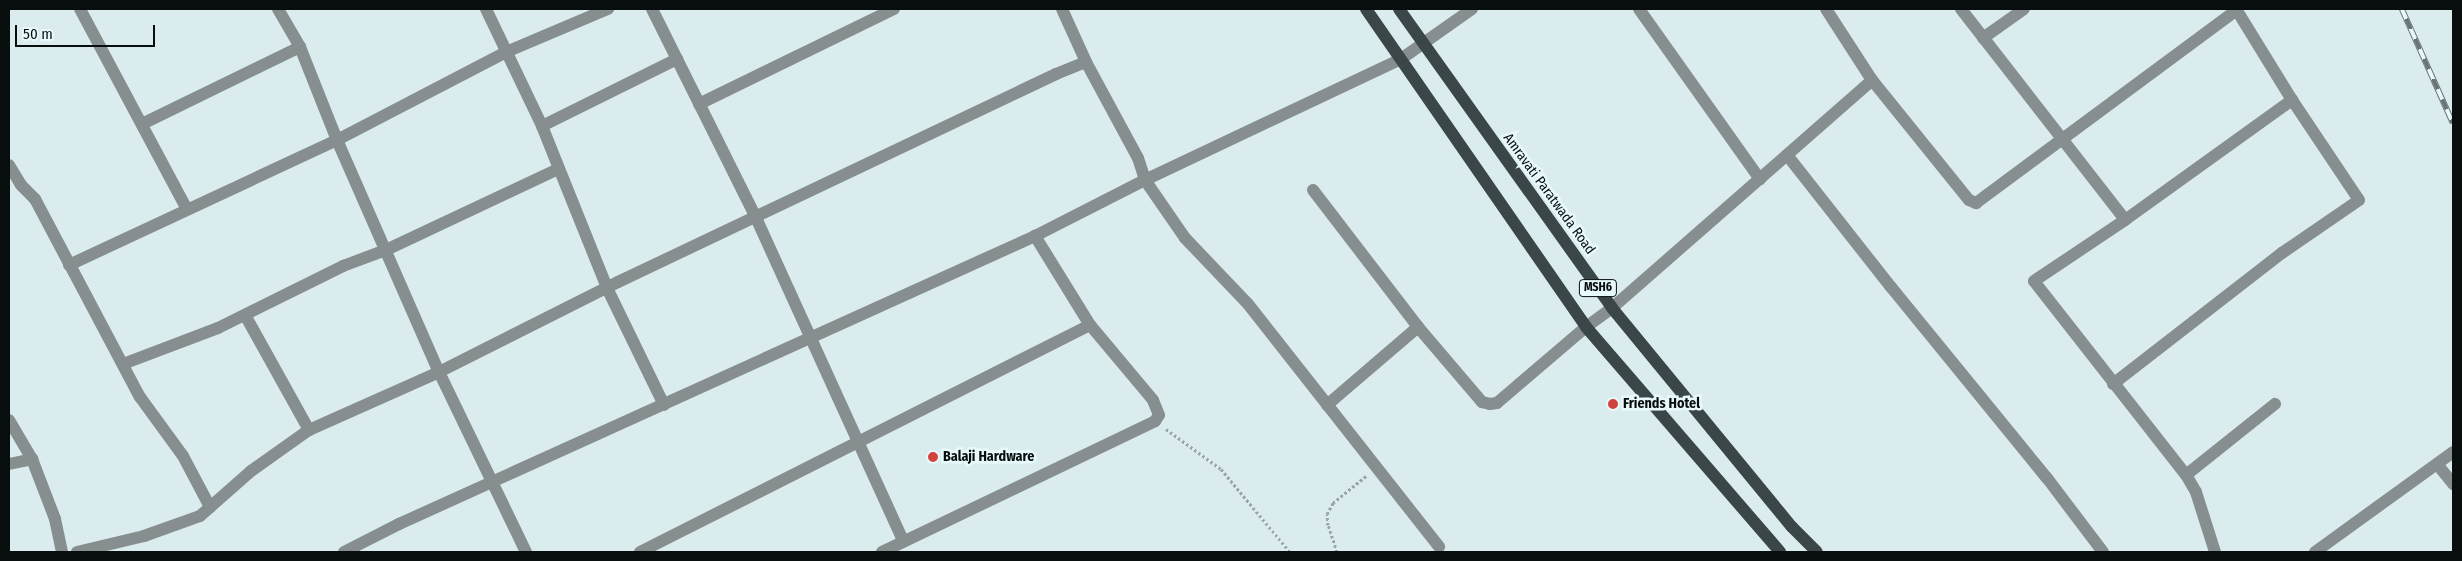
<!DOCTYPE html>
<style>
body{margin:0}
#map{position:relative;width:2462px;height:561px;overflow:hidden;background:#dbecee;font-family:"Fira Sans Condensed",sans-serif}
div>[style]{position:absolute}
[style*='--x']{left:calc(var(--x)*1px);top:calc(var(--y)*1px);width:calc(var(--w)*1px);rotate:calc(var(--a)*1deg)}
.path>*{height:3px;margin-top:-1.5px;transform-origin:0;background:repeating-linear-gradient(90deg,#98a6a7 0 2.5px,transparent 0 5px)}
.minor>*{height:12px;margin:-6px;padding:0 6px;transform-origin:6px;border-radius:6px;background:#878e8f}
.major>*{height:12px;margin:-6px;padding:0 6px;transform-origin:6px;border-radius:6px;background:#3a4648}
.rail>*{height:5.5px;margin-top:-2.75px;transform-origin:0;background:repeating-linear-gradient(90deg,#e8f9fc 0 11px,#697475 0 22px);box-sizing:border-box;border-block:1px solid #697475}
.dots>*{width:14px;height:14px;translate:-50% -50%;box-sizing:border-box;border:2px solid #e8f9fc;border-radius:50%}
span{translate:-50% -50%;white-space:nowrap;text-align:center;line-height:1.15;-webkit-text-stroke:5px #e8f9fc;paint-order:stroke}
.shield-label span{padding:1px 4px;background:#e8f9fc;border:1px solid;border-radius:4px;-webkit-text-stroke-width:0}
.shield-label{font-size:12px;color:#080d0e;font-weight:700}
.street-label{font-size:14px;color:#080d0e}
.poi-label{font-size:14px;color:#080d0e;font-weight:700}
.left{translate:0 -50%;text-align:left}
.frame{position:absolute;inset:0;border:10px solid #080d0e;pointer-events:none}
.scale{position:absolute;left:15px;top:25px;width:140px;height:22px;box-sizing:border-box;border:2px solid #080d0e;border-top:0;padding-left:6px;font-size:15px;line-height:18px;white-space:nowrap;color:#080d0e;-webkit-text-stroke:4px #e8f9fc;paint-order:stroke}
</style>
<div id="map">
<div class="path">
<i style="--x:1166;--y:429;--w:68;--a:36"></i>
<i style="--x:1221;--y:469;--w:108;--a:50.3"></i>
<i style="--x:1337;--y:552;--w:28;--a:-108"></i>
<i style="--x:1328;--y:525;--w:11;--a:-95"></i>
<i style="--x:1327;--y:514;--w:13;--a:-61"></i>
<i style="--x:1333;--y:503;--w:43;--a:-39.3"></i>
</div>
<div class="minor">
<i style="--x:80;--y:9;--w:227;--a:61.9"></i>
<i style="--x:278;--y:9;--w:44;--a:59.9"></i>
<i style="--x:300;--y:47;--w:100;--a:68.3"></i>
<i style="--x:337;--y:140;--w:253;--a:66.3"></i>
<i style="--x:439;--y:372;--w:200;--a:64.2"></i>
<i style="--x:486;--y:9;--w:130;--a:64.4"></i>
<i style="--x:542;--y:126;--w:175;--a:68.1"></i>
<i style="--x:607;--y:288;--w:130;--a:64"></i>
<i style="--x:652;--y:9;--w:236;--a:63.5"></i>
<i style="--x:757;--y:220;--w:353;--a:65.5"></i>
<i style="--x:1062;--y:9;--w:58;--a:65.6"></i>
<i style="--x:1086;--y:62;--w:109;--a:61.6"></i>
<i style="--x:1138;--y:158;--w:23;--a:72"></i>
<i style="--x:1145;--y:180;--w:70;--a:55.4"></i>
<i style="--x:1185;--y:238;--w:91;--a:46.3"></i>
<i style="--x:1248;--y:304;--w:309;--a:51.8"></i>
<i style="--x:1639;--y:9;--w:209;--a:54.6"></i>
<i style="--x:1826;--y:9;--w:85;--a:57.1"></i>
<i style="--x:1872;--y:80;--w:154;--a:51.1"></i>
<i style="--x:1969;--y:200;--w:8;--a:23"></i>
<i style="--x:1976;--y:203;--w:325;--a:-36.5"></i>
<i style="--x:1961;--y:9;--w:267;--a:52.1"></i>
<i style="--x:1983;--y:38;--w:50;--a:-35.3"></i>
<i style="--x:699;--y:104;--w:217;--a:-26"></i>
<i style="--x:142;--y:124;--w:176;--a:-26"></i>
<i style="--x:542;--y:126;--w:151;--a:-26.4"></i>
<i style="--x:1787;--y:155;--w:168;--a:51.8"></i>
<i style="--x:1891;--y:287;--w:247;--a:50.8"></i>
<i style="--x:2047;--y:478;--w:93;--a:52.9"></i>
<i style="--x:9;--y:165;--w:23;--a:59"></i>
<i style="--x:21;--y:185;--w:20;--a:45"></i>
<i style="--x:35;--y:199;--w:224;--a:62.1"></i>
<i style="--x:140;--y:397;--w:73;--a:53.9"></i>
<i style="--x:183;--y:456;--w:58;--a:62.1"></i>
<i style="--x:1313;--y:190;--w:173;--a:52.5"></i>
<i style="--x:1418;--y:327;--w:99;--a:49.5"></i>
<i style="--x:1482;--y:402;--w:8;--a:14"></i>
<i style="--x:1490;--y:404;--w:7;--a:-8"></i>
<i style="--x:1497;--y:403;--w:117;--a:-40.5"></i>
<i style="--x:1586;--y:327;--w:32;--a:-36"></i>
<i style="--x:1612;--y:308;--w:346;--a:-41.2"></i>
<i style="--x:69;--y:265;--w:296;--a:-25"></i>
<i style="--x:337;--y:140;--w:191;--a:-27.5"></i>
<i style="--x:506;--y:52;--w:111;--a:-22.9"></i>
<i style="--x:245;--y:315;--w:132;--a:60.9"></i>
<i style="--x:123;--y:364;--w:102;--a:-20.8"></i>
<i style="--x:218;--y:328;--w:140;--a:-26.4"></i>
<i style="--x:343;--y:266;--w:46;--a:-20.4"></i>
<i style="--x:386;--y:250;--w:190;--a:-25.2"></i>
<i style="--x:2113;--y:384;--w:214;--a:-37.8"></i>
<i style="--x:2282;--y:253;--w:93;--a:-34.5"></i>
<i style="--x:2359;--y:200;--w:120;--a:-123.8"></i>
<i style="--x:2292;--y:100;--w:107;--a:-121.6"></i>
<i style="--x:1327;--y:405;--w:120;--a:-40.6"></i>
<i style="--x:9;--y:420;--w:45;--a:59.5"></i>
<i style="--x:32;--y:459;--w:64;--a:69"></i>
<i style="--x:55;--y:519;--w:34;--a:78"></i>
<i style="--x:9;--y:464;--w:24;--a:-12"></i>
<i style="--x:2437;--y:464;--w:26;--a:51"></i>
<i style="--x:2186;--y:475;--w:114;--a:-38.6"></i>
<i style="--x:77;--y:552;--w:69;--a:-13.4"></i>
<i style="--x:144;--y:536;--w:59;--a:-19.7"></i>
<i style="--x:200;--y:516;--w:68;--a:-41.4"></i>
<i style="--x:251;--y:471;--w:71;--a:-35.3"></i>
<i style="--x:309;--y:430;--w:142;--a:-24"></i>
<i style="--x:439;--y:372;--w:200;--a:-26.7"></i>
<i style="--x:618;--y:282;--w:485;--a:-25.4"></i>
<i style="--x:1056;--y:74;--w:32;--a:-22"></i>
<i style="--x:344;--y:552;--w:62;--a:-27"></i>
<i style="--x:399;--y:524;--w:698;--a:-24.36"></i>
<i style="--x:1035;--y:236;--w:123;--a:-27"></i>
<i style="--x:1145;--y:180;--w:283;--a:-25.3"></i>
<i style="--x:1401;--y:59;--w:87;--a:-35.2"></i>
<i style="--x:640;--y:552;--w:504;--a:-26.77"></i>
<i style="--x:882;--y:552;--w:303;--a:-25.6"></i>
<i style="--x:1155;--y:421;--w:7;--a:-56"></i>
<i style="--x:1159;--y:415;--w:16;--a:-112"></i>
<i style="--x:1153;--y:400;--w:98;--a:-130"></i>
<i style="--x:1090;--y:325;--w:105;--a:-121.7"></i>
<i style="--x:2215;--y:552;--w:63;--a:-107.6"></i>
<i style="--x:2196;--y:492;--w:20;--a:-120"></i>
<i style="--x:2186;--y:475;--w:246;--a:-128.1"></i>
<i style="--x:2034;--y:281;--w:110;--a:-33.8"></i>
<i style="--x:2125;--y:220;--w:206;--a:-35.7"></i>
<i style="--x:2315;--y:552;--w:170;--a:-35.9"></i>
</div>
<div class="major">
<i style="--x:1366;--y:9;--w:387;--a:55.3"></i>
<i style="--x:1586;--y:327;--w:297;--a:49.2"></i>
<i style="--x:1399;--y:9;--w:367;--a:54.5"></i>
<i style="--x:1612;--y:308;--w:283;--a:50.6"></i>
<i style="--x:1792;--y:527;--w:35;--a:45"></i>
</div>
<div class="rail">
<i style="--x:2402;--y:9;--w:125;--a:65.9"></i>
</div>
<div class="dots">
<i style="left:1613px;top:404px;background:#d1433c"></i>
<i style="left:933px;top:457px;background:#d1433c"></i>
</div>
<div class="shield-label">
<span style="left:1598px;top:288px">MSH6</span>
</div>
<div class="street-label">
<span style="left:1549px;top:194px;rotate:54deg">Amravati Paratwada Road</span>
</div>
<div class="poi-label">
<span class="left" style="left:1623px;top:404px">Friends Hotel</span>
<span class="left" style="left:943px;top:457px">Balaji Hardware</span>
</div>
<div class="frame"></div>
<div class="scale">50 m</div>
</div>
